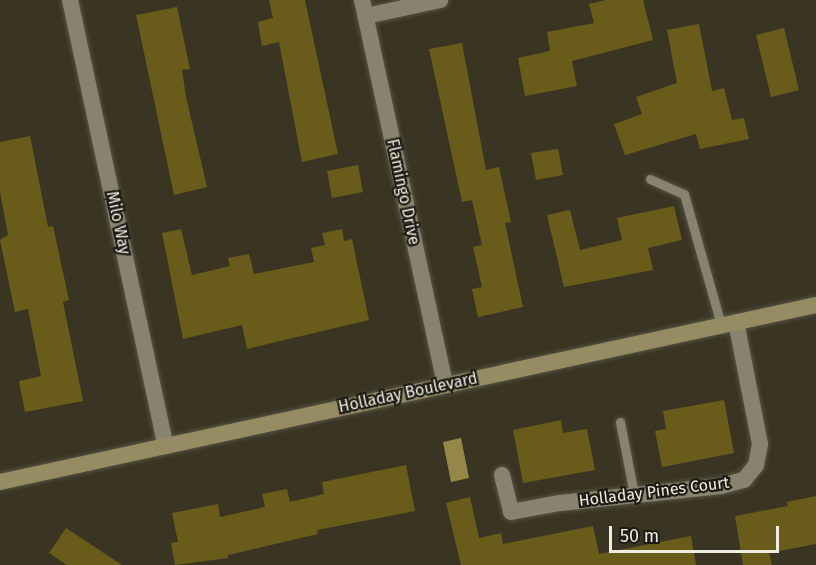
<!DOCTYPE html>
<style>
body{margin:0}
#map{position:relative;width:816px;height:565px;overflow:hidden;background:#393522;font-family:"Fira Sans",sans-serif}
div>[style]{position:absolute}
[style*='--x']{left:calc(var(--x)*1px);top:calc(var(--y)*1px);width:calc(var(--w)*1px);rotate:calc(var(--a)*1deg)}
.water>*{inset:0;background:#948748}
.building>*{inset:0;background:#695c1a}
.roads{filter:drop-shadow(0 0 2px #565242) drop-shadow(0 0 2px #565242)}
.service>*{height:9px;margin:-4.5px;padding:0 4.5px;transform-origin:4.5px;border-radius:4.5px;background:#88836e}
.minor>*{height:16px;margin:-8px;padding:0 8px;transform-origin:8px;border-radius:8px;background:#88836e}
.secondary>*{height:16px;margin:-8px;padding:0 8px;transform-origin:8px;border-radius:8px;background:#958c64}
span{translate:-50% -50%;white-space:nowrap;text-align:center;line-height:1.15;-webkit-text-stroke:4.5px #1e1c14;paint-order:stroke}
.street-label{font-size:16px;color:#efede1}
.scale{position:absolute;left:609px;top:526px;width:170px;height:27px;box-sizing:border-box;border:3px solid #efede1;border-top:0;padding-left:8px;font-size:18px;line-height:21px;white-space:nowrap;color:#efede1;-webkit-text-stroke:4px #1e1c14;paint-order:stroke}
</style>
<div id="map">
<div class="water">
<i style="clip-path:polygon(461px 438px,469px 478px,451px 482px,443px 442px)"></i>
</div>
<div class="building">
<i style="clip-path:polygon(269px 0,305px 0,338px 154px,302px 162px,279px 42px,262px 46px,258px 22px,273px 18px)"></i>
<i style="clip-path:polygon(606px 0,643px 0,653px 40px,572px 61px,577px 86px,525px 96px,518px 58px,550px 51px,547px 32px,594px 23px,589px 4px)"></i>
<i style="clip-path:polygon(177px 7px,190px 69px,182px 70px,186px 97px,207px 187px,174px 195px,136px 15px)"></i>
<i style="clip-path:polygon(699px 24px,712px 91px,724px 88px,732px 120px,744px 118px,749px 139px,700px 149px,696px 134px,625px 155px,614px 124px,642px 114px,636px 97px,677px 83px,667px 30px)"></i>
<i style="clip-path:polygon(784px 28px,799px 90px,771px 97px,756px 35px)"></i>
<i style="clip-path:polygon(462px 43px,486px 170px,499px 167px,511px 222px,505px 223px,523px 307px,478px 317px,472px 289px,482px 287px,473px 247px,482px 245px,472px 200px,462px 202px,429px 49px)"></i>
<i style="clip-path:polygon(30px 136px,48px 227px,53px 226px,69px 300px,63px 302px,83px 401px,25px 412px,19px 381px,41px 376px,28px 309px,15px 312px,0 240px,8px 235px,0 192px,0 142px)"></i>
<i style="clip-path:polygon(558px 149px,563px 175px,536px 180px,531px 153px)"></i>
<i style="clip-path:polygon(358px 165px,363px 192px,332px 198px,327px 171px)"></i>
<i style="clip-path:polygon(674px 206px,682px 240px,648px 248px,653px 270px,564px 287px,547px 215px,570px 210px,580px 250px,622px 240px,617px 218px)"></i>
<i style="clip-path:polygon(181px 229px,192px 275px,230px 266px,228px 258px,249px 254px,254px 274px,314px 262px,311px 248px,325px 245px,322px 233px,342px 229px,344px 241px,352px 239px,369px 320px,247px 349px,242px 325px,183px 339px,162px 233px)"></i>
<i style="clip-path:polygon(724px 400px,734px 453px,662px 467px,655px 431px,666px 429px,663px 411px)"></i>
<i style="clip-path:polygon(561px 420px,563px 433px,587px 429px,595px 470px,523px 483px,513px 430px)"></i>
<i style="clip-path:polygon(406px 465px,415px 511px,317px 530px,318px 534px,228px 555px,228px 558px,175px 565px,171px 543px,178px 542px,172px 513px,218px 504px,220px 517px,265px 507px,262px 494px,287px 489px,290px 502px,324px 494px,322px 482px)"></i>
<i style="clip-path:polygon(816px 496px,816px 544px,769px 553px,772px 565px,743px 565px,735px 516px,788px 506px,787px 502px)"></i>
<i style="clip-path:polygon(470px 497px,479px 538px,501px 533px,503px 544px,593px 526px,599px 554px,691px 536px,696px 565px,461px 565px,446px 503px)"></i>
<i style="clip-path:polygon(66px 528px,122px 565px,67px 565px,49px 553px)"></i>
</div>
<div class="roads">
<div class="service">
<i style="--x:650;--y:179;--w:37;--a:24"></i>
<i style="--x:684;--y:194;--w:136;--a:74.2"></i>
<i style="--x:620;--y:422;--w:73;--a:79"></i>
</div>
<div class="minor">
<i style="--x:70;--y:0;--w:456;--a:77.9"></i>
<i style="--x:362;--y:0;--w:394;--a:77.8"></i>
<i style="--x:366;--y:16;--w:76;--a:-12.2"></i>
<i style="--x:502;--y:475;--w:38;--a:76"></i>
<i style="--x:511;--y:512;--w:50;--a:-10.4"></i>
<i style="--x:560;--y:503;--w:162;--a:-6"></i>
<i style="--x:721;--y:486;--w:24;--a:-15"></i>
<i style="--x:744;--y:480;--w:19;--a:-51"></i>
<i style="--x:756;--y:465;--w:21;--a:-79"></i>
<i style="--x:760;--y:444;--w:124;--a:-101.1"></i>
</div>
<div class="secondary">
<i style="--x:0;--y:482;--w:835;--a:-12.24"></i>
</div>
</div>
<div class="street-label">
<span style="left:403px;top:192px;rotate:78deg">Flamingo Drive</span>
<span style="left:118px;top:223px;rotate:78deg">Milo Way</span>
<span style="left:408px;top:393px;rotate:-12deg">Holladay Boulevard</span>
<span style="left:654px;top:492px;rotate:-7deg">Holladay Pines Court</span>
</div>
<div class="scale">50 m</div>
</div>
